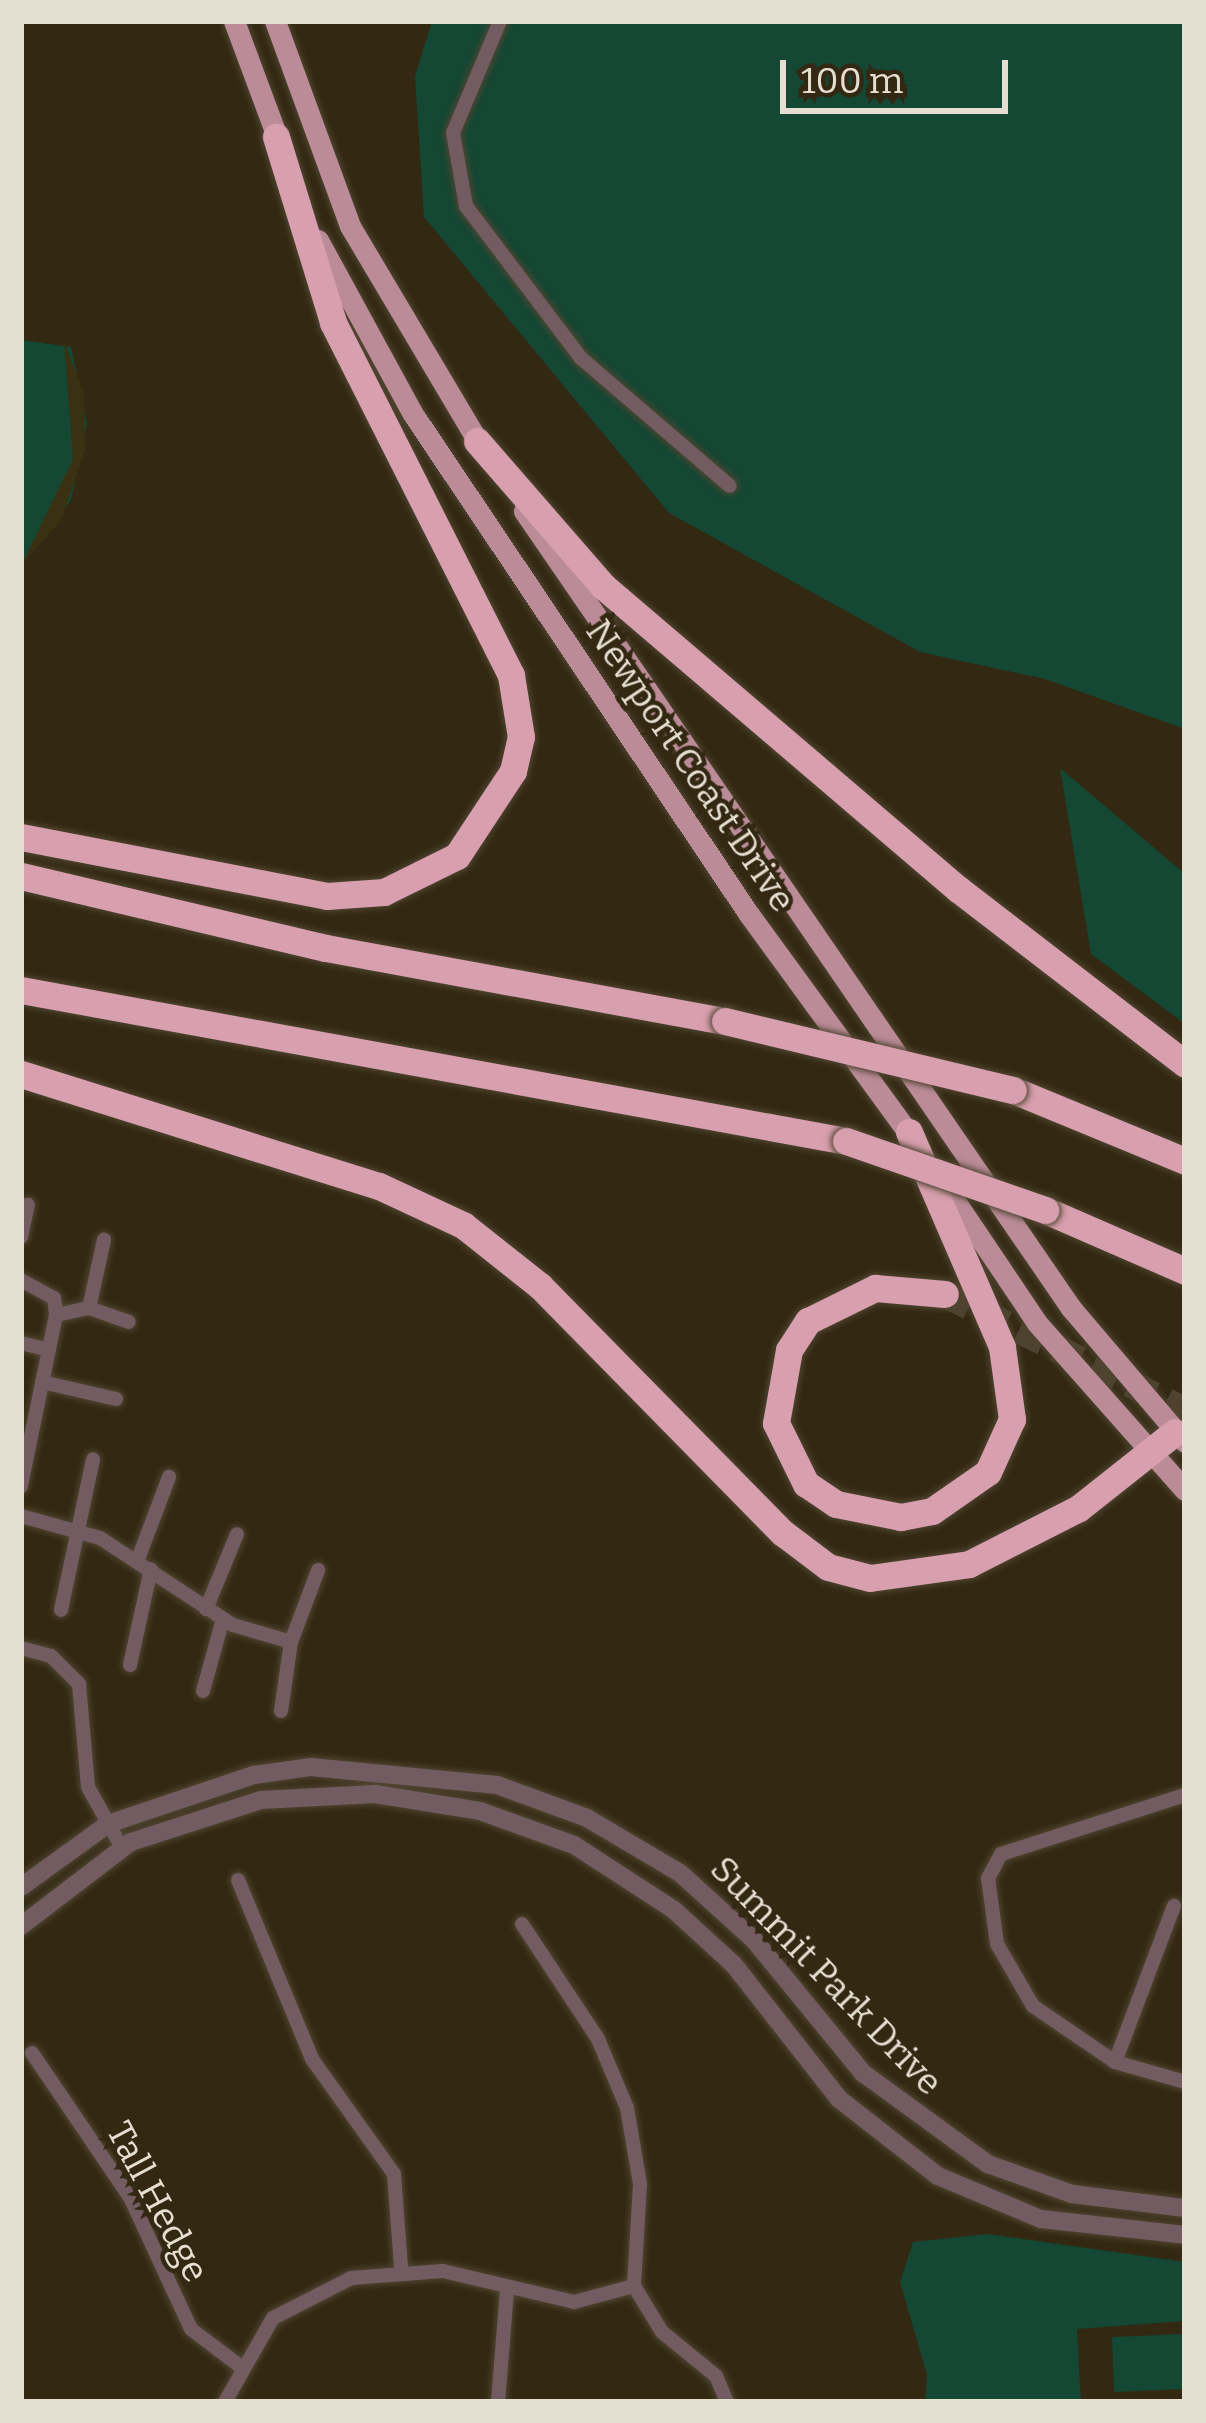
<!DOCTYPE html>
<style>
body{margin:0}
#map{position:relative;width:1206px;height:2423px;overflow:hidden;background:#332812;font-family:Bitter,serif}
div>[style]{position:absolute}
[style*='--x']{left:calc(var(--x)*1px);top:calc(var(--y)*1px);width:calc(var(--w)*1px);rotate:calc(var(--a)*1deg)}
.green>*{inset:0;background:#144734}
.sand>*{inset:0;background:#393111}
.motorway-tunnel>*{height:27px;margin-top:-13.5px;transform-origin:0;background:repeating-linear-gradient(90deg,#4e432f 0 27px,transparent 0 41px)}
.roads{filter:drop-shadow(0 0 3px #4f4531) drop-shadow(0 0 3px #4f4531)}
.minor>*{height:14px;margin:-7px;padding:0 7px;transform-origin:7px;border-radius:7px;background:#735c61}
.tertiary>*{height:18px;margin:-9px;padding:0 9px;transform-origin:9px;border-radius:9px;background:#735c61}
.primary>*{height:21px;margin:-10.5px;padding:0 10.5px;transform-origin:10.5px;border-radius:10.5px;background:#bb8c98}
.motorway>*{height:27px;margin:-13.5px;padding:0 13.5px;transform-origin:13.5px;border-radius:13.5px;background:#d89fae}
.bridges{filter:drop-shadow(0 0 3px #4f4531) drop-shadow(0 0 3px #4f4531)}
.motorway-bridge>*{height:27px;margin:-13.5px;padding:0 13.5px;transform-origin:13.5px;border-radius:13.5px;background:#d89fae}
span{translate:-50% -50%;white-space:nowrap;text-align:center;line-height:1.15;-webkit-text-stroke:9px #332812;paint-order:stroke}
.street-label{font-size:36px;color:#e5dfd1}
.frame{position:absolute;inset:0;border:24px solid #e5dfd1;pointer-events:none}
.scale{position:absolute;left:780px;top:60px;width:228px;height:54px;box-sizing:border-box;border:6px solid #e5dfd1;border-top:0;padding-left:15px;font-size:36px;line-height:42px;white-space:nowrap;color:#e5dfd1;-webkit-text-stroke:9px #332812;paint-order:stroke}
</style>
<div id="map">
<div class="green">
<i style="clip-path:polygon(432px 21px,1185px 21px,1185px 729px,1045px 679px,920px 652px,669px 513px,424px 217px,415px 76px)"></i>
<i style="clip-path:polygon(21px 340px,71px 347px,87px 423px,71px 500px,21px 566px)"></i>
<i style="clip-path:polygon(1060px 768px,1185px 874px,1185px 1024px,1091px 954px)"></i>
<i style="clip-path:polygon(988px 2234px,1185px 2262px,1185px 2321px,1077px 2329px,1081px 2402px,925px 2402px,927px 2375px,900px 2282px,913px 2242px)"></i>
<i style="clip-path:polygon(1185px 2334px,1185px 2389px,1114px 2392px,1112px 2337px)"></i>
</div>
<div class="sand">
<i style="clip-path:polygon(64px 342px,84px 393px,85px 451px,61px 520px,21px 566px,73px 459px)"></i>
</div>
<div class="motorway-tunnel">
<i style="--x:945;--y:1294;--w:267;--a:25.8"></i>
</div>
<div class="roads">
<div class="minor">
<i style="--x:500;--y:21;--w:121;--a:112.8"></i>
<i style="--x:453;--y:133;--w:74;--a:79.9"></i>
<i style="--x:466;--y:206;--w:191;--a:52.9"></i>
<i style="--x:581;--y:358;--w:196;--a:40.7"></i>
<i style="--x:21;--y:1237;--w:33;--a:-78"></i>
<i style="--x:21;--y:1280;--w:38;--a:29"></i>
<i style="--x:54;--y:1298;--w:17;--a:83"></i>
<i style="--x:56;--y:1315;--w:175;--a:101.6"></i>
<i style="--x:89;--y:1308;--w:70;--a:-77.6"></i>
<i style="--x:56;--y:1315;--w:34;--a:-12"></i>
<i style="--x:89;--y:1308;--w:42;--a:19.3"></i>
<i style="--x:21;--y:1343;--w:29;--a:14"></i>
<i style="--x:42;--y:1382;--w:76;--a:12.9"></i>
<i style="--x:21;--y:1516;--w:82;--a:15.6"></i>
<i style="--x:100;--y:1538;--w:159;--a:33.2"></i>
<i style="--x:233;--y:1625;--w:60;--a:16.3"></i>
<i style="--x:138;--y:1559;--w:88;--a:-69.3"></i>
<i style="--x:206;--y:1609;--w:81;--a:-67.5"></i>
<i style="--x:61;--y:1610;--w:154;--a:-78"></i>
<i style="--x:21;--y:1648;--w:31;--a:15"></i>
<i style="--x:51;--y:1656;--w:40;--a:45"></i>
<i style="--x:79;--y:1684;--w:103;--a:85"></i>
<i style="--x:88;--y:1787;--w:70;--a:60.9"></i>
<i style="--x:130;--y:1665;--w:98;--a:-77.7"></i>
<i style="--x:203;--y:1691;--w:75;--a:-74.5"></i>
<i style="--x:281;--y:1711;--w:70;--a:-81.8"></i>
<i style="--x:291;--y:1642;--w:77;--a:-69.4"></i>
<i style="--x:1185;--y:1795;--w:193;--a:162.2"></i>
<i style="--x:1001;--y:1854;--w:27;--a:118"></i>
<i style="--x:988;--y:1878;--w:67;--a:82.2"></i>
<i style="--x:997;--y:1944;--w:72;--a:59.9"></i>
<i style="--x:1033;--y:2006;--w:99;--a:34.3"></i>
<i style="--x:1115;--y:2062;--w:73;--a:15.9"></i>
<i style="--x:238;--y:1880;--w:194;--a:67.5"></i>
<i style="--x:312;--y:2059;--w:141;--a:54.5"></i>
<i style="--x:394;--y:2174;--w:94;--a:85.7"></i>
<i style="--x:522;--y:1924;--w:138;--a:56.5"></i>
<i style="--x:598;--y:2039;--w:75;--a:67.2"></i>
<i style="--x:627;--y:2108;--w:77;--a:80.3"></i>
<i style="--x:640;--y:2184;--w:102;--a:93.4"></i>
<i style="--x:634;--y:2286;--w:54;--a:58.7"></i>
<i style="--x:662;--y:2332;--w:70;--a:39.2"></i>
<i style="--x:716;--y:2376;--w:28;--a:67"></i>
<i style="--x:32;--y:2053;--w:174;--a:55.8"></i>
<i style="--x:130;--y:2197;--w:145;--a:65.2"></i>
<i style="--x:191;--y:2329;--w:63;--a:37.2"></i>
<i style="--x:1115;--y:2062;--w:167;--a:-69.3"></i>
<i style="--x:225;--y:2402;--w:97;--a:-60.3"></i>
<i style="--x:273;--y:2318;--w:88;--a:-27.1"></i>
<i style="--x:351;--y:2278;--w:92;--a:-4.4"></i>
<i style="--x:443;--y:2271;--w:135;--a:13.3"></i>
<i style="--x:574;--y:2302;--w:62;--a:-14.9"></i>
<i style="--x:498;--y:2402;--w:112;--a:-85.4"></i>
</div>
<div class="tertiary">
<i style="--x:21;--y:1887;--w:107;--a:-35.9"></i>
<i style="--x:108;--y:1824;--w:154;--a:-18.6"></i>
<i style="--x:254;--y:1775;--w:58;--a:-8"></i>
<i style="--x:311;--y:1767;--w:187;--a:5.5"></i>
<i style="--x:497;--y:1785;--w:96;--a:20.1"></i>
<i style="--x:587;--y:1818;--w:108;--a:30.6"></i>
<i style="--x:680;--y:1873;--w:100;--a:42.2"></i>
<i style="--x:754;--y:1940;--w:172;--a:50.7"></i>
<i style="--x:863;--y:2073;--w:155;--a:36.1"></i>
<i style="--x:988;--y:2164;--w:89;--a:19.7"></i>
<i style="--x:1072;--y:2194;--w:114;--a:7.1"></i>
<i style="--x:21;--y:1926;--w:138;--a:-37.4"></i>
<i style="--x:131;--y:1842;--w:137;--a:-17.9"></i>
<i style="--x:261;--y:1800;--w:114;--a:-3"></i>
<i style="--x:375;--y:1794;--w:106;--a:9.2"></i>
<i style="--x:480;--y:1811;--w:100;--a:19.9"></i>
<i style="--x:574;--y:1845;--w:119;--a:33"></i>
<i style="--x:674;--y:1910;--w:81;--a:42.5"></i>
<i style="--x:734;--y:1965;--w:170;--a:51.9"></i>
<i style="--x:839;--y:2099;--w:125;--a:37.9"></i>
<i style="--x:938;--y:2176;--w:112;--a:22.7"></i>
<i style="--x:1041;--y:2219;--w:145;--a:6.3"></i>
</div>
<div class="primary">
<i style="--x:234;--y:21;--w:138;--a:69.6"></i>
<i style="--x:275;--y:21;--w:218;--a:69.9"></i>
<i style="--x:350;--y:226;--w:261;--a:59.3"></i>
<i style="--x:318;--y:240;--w:198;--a:61.4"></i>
<i style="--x:413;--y:414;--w:601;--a:56.12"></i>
<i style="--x:748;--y:913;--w:285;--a:53.9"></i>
<i style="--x:524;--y:511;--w:967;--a:55.54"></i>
<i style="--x:1071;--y:1308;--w:176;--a:49.6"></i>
<i style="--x:937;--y:1174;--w:179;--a:56.1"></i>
<i style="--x:1037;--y:1323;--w:223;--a:48.5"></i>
</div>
<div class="motorway">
<i style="--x:477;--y:441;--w:192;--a:49"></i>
<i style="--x:603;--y:586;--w:467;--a:40.5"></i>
<i style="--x:958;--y:889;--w:287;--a:37.6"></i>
<i style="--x:21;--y:837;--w:312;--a:10.9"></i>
<i style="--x:327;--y:896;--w:57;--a:-4"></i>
<i style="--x:384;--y:892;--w:81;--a:-26.3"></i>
<i style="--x:457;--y:856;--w:102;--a:-56.6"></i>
<i style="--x:513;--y:771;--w:35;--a:-77"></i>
<i style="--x:521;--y:737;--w:63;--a:-99.2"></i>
<i style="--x:511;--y:675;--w:395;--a:-116.8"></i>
<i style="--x:333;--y:322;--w:194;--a:-107.1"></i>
<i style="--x:21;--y:876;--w:313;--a:13.3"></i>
<i style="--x:326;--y:948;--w:406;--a:10.4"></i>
<i style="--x:21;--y:990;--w:839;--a:10.37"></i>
<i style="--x:21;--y:1074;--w:375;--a:17.4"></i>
<i style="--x:379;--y:1186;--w:93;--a:24.9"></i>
<i style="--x:463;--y:1225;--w:98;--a:38.4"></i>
<i style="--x:540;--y:1286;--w:346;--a:45.5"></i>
<i style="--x:783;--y:1533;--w:56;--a:37.1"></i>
<i style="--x:828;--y:1567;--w:43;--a:14.7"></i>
<i style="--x:870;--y:1578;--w:100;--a:-8"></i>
<i style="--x:969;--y:1564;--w:123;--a:-27"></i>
<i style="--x:1079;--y:1508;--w:122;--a:-38.4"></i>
<i style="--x:1013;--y:1090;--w:186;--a:22.4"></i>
<i style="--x:909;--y:1132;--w:234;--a:66.6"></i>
<i style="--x:1002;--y:1347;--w:73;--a:82.1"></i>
<i style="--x:1012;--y:1419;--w:58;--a:114.4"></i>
<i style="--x:988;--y:1472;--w:68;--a:145.1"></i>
<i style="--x:932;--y:1511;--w:32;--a:169"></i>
<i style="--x:901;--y:1517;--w:66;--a:-168.7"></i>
<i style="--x:836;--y:1504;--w:36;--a:-146"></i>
<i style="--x:806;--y:1484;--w:68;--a:-116.2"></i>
<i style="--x:776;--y:1423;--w:74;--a:-79.9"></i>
<i style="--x:789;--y:1350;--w:35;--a:-57"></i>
<i style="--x:808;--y:1321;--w:75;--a:-26.2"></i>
<i style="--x:875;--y:1288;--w:70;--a:4.9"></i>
<i style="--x:1045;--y:1210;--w:153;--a:23.5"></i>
</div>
</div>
<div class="bridges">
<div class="motorway-bridge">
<i style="--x:725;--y:1021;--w:296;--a:13.5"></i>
<i style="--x:846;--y:1141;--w:211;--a:19.1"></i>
</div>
</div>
<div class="street-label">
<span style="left:690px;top:766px;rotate:56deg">Newport Coast Drive</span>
<span style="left:826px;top:1976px;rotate:46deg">Summit Park Drive</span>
<span style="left:157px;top:2202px;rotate:62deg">Tall Hedge</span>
</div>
<div class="frame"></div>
<div class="scale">100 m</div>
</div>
